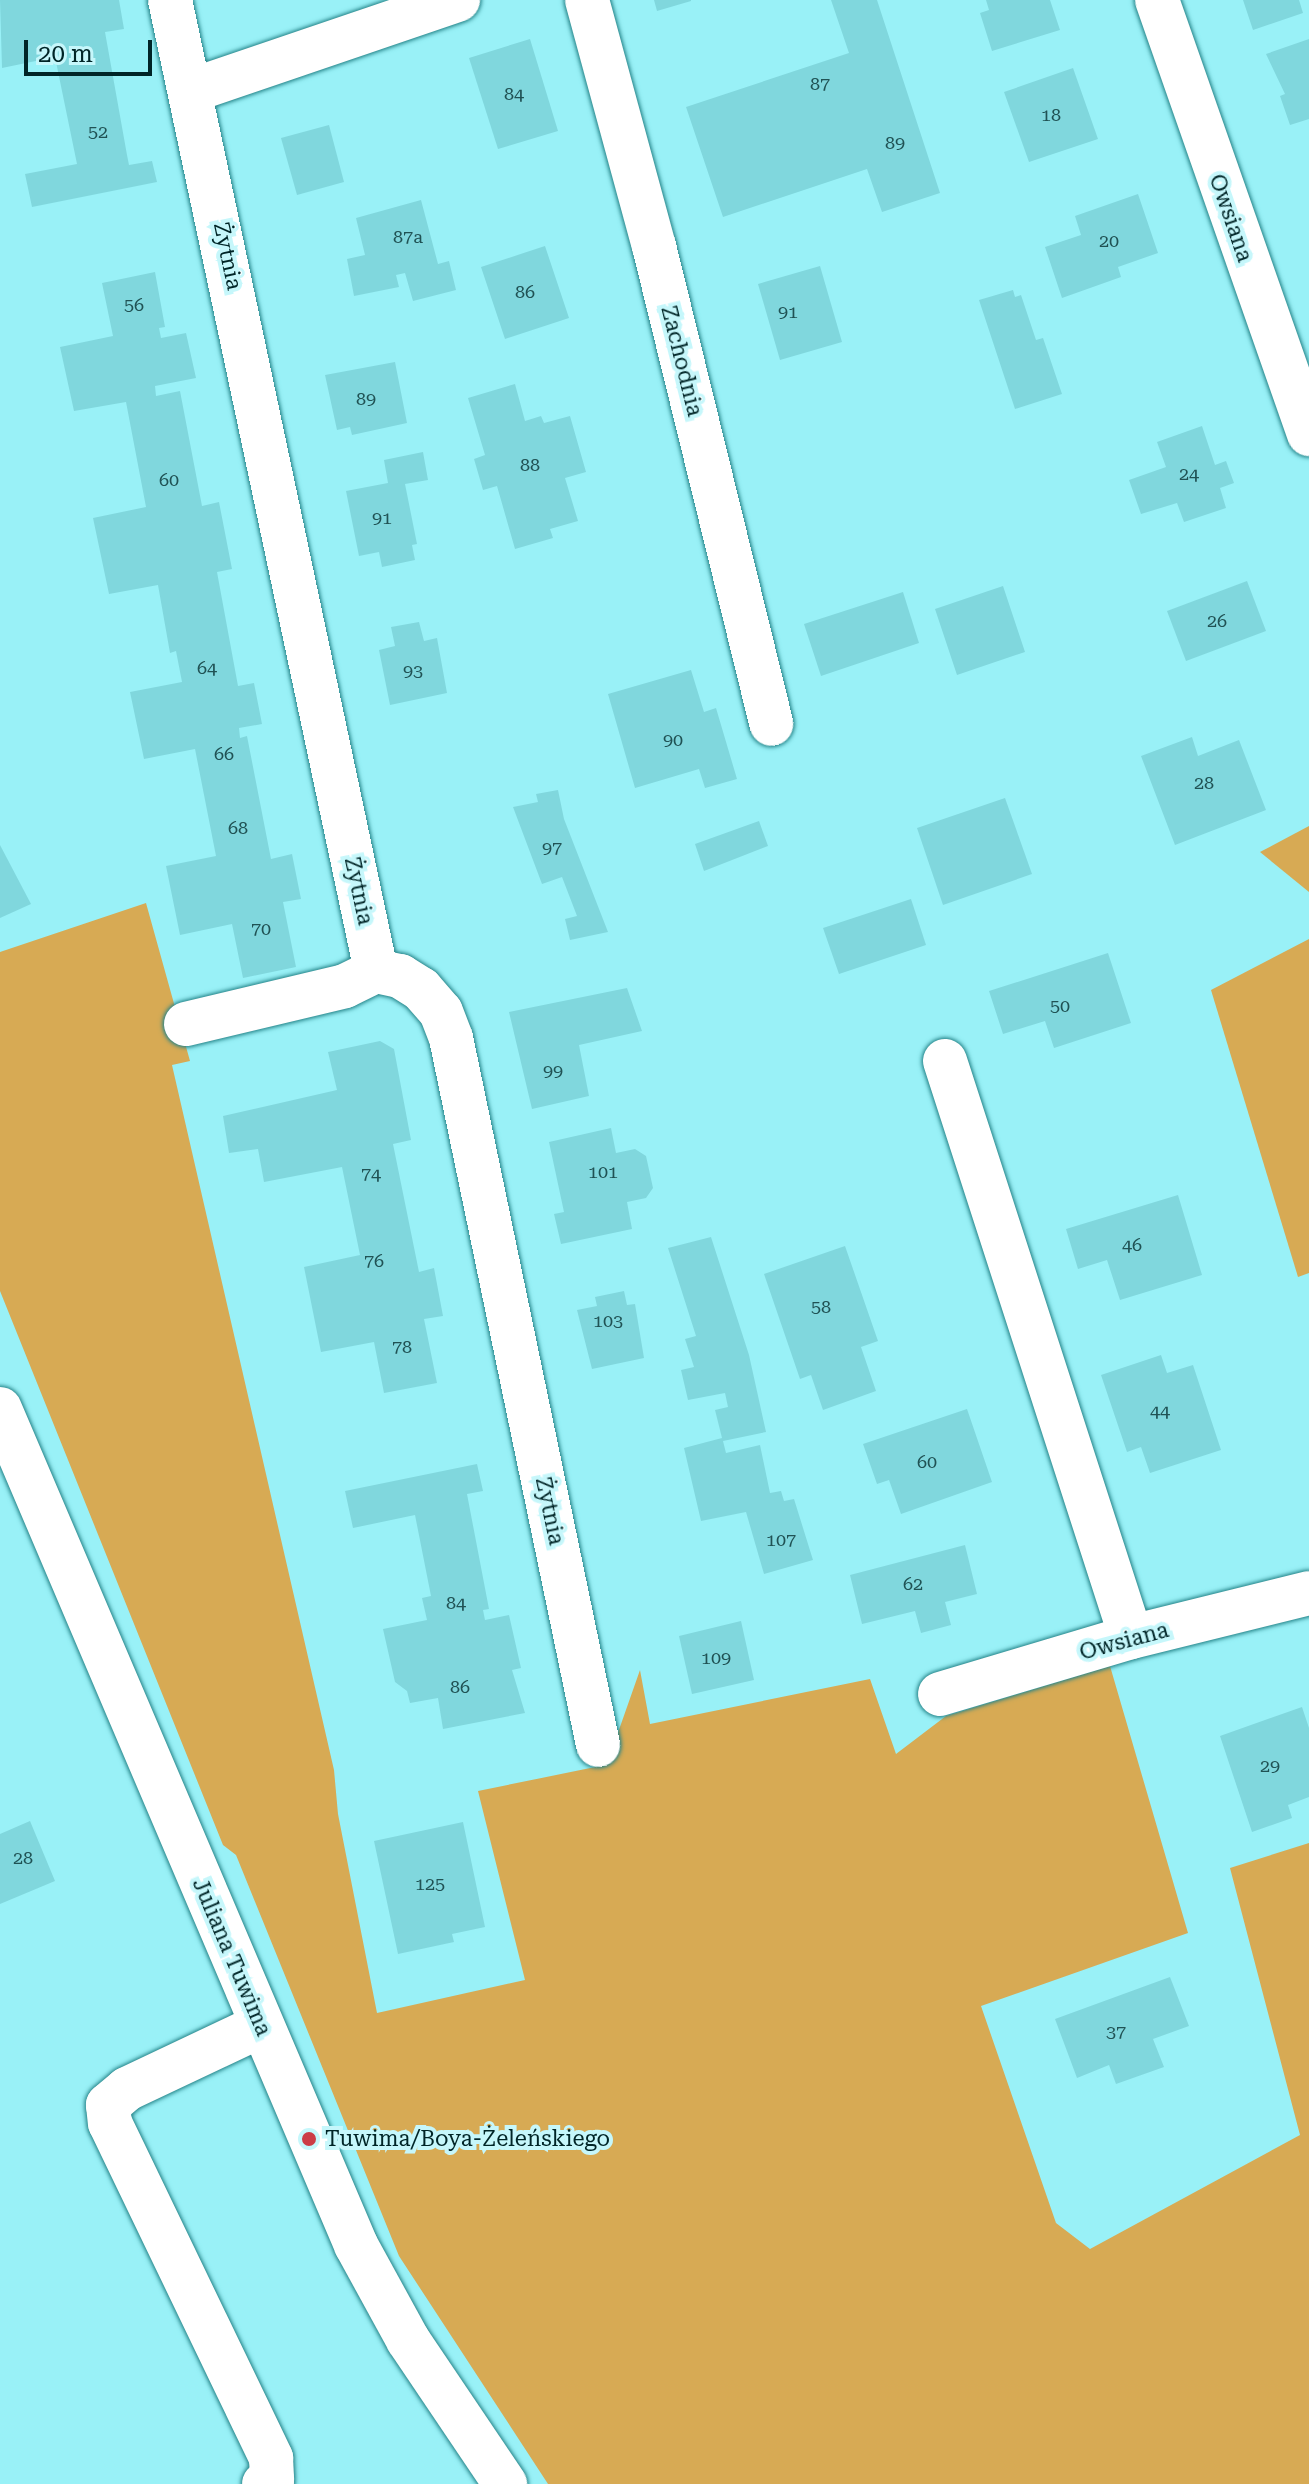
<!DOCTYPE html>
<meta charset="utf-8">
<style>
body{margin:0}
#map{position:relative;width:1309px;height:2484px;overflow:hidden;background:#99f1f7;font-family:"Roboto Serif",serif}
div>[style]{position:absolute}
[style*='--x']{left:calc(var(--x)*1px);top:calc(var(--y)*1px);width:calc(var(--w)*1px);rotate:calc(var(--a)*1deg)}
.green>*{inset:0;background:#d7aa54}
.building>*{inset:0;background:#80d7dd}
.roads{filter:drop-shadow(0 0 2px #248388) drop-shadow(0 0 2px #248388)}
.minor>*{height:44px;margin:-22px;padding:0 22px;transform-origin:22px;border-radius:22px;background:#fff}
.dots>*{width:22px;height:22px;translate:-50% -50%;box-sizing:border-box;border:4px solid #c6f7fb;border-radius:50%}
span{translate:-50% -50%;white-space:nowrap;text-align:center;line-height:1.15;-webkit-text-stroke:8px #c6f7fb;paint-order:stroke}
.number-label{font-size:18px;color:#205254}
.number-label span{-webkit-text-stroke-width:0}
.street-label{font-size:22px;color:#002527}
.poi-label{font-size:22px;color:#002527}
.left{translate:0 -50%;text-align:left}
.scale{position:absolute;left:24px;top:40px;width:128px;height:36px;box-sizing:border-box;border:4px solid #002527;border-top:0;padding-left:10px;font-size:24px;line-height:28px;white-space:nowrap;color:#002527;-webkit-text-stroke:6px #c6f7fb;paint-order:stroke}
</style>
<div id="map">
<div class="green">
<i style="clip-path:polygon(1309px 826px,1309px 892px,1260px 852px)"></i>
<i style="clip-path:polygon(146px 903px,190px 1061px,172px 1065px,334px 1770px,338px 1814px,377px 2013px,525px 1980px,478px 1791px,600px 1766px,614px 1744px,640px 1670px,650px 1724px,870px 1679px,896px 1754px,946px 1716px,1110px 1666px,1188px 1933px,981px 2006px,1056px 2223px,1090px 2249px,1300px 2135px,1230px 1868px,1309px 1843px,1309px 2484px,548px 2484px,399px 2256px,236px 1855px,223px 1845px,0 1291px,0 952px)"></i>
<i style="clip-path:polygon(1309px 939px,1309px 1273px,1298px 1277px,1211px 990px)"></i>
</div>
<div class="building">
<i style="clip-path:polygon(0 0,119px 0,124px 29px,105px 32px,127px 155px,129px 165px,152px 161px,157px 182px,32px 207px,25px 174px,77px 164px,55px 57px,2px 68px)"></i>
<i style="clip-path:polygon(654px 0,691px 0,691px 1px,657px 11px)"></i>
<i style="clip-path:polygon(831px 0,877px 0,940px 193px,882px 212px,867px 169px,723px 217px,686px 107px,849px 53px)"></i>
<i style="clip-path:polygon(986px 0,1050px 0,1060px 30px,992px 51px,980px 13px,989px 10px)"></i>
<i style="clip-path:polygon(1243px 0,1299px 0,1303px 13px,1253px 30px)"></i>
<i style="clip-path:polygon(530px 39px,558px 131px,498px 149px,469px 58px)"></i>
<i style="clip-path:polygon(1309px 39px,1309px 119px,1290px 125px,1280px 96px,1285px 94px,1266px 54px)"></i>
<i style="clip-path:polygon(1073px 68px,1098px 139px,1029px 162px,1004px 92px)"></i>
<i style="clip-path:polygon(329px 125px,344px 182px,297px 195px,281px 138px)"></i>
<i style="clip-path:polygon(1138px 194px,1158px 253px,1118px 267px,1121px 277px,1062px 298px,1045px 247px,1081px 235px,1075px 216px)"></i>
<i style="clip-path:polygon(421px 200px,438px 264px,449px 261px,456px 290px,413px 301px,405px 273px,396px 275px,399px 287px,354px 296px,347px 259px,365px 255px,356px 218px)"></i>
<i style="clip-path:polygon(545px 246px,569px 318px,505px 339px,481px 267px)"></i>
<i style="clip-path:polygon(820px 266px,842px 342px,780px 360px,758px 284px)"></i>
<i style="clip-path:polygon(155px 272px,165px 327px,159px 328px,161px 338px,186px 333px,196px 378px,155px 386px,156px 396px,180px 391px,202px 506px,219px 502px,232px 569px,217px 572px,238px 686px,254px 683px,262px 724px,239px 728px,240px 738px,247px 736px,271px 859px,292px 854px,301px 899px,283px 902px,296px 967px,243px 978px,232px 924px,180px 935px,166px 866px,216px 856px,195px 749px,144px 759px,130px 692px,182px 682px,176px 651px,170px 653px,158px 585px,109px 594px,93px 518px,146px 507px,126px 402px,74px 411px,60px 347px,113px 336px,102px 283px)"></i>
<i style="clip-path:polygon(1013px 290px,1015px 297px,1021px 295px,1036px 340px,1043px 338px,1062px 394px,1015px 409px,979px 300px)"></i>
<i style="clip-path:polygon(395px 362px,407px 423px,352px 435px,350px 427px,337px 430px,325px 375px)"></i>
<i style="clip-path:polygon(515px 384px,525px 421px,541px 416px,544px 423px,570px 416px,586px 472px,565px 478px,578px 521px,550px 529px,553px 538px,515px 549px,497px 486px,483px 490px,474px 459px,485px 455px,468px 398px)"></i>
<i style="clip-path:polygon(1202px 426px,1215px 465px,1226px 461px,1234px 483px,1220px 488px,1226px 508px,1184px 522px,1177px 503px,1141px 514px,1129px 480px,1166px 467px,1157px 442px)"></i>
<i style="clip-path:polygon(423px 452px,428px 480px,405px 484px,417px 544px,412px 545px,415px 560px,382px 567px,379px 552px,359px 556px,346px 491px,388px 483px,384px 460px)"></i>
<i style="clip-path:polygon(1247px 581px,1266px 631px,1186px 661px,1167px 611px)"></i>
<i style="clip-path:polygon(1003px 586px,1025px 652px,957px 675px,935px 609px)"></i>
<i style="clip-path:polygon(903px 592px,919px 643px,821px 676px,804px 624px)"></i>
<i style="clip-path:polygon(419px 622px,424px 641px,437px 638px,447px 693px,390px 705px,379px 650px,395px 646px,391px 627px)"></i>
<i style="clip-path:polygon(691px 670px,704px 712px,716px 708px,737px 779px,705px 788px,699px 769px,635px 788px,608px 694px)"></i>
<i style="clip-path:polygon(1192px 737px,1198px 756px,1239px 740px,1266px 810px,1175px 845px,1141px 756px)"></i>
<i style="clip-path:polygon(558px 790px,564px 819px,608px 932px,570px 940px,565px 919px,577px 916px,562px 877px,542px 884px,513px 807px,538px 802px,536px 794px)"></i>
<i style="clip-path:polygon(1005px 798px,1032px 874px,943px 905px,917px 828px)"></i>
<i style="clip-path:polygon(759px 821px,768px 846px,704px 871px,695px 844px)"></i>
<i style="clip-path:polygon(0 845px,31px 904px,0 918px)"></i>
<i style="clip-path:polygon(911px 899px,926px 945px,839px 974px,823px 928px)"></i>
<i style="clip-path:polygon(1108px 953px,1131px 1023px,1054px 1048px,1045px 1021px,1003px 1034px,989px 991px)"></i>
<i style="clip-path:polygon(627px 988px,642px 1031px,579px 1045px,589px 1096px,532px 1109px,509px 1012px)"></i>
<i style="clip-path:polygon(380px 1041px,394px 1049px,411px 1140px,393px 1144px,419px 1272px,434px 1268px,443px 1316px,424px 1319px,437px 1383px,384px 1393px,374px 1342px,321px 1352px,304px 1267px,360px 1255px,342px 1167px,264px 1182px,258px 1149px,229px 1153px,223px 1116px,337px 1090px,328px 1052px)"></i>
<i style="clip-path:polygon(611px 1128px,616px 1153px,635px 1149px,646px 1156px,653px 1188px,646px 1198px,627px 1202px,632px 1229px,561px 1244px,554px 1214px,564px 1212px,549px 1142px)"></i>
<i style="clip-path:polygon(1178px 1195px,1202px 1275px,1120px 1300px,1107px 1260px,1078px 1269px,1066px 1229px)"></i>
<i style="clip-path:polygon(711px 1237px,749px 1355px,766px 1432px,723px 1441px,726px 1453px,760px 1445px,770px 1493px,781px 1491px,784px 1501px,794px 1499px,813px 1560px,764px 1574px,746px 1512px,701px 1521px,684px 1448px,722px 1438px,715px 1410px,728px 1407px,725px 1393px,688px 1400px,681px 1370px,694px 1367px,685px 1339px,696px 1336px,668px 1248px)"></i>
<i style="clip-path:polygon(845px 1246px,878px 1341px,861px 1347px,876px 1391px,823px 1410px,811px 1375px,800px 1379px,764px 1274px)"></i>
<i style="clip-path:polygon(624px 1291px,627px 1305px,635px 1304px,644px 1358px,592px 1369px,577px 1310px,597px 1306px,595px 1297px)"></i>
<i style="clip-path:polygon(1161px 1355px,1167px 1373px,1193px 1365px,1221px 1450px,1150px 1473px,1141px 1447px,1127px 1452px,1101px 1375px)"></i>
<i style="clip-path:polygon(967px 1409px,992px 1482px,901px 1514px,889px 1480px,877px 1484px,863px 1444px)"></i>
<i style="clip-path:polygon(477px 1464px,483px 1491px,467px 1494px,489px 1609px,483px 1610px,485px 1620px,509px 1615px,521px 1668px,512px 1670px,525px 1713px,443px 1729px,438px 1698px,410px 1703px,407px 1691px,395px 1682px,383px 1629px,427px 1620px,422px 1598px,431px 1596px,415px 1515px,353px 1528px,345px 1491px)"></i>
<i style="clip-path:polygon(965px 1545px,977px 1594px,945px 1602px,951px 1625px,921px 1633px,915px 1611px,862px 1624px,850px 1575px)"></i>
<i style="clip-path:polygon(741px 1621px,754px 1680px,692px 1694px,679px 1636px)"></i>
<i style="clip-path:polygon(1302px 1707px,1309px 1728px,1309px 1797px,1288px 1805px,1292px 1818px,1252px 1832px,1220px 1736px)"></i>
<i style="clip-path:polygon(30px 1821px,55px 1881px,0 1904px,0 1834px)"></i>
<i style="clip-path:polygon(463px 1822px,485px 1927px,452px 1934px,454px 1942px,398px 1954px,374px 1841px)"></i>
<i style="clip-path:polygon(1170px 1977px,1189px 2026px,1153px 2039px,1164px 2067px,1116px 2084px,1109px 2065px,1077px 2078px,1055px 2019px)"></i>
</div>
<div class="roads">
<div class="minor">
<i style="--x:170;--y:0;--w:993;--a:78.02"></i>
<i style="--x:376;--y:971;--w:25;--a:12"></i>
<i style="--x:400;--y:976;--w:25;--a:32"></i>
<i style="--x:421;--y:989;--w:30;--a:49"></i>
<i style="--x:441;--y:1012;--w:28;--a:69"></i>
<i style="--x:451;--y:1038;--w:722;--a:78.25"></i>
<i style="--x:587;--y:0;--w:255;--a:74.8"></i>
<i style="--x:654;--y:246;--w:492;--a:76.2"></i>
<i style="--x:1157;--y:0;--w:460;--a:70.7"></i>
<i style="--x:193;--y:90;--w:280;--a:-18.8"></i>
<i style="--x:186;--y:1024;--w:163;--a:-13.4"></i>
<i style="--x:345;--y:986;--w:34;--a:-26"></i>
<i style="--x:945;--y:1061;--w:605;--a:72.1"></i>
<i style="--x:0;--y:1409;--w:909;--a:66.93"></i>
<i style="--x:356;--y:2245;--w:108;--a:61.3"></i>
<i style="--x:408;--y:2340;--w:174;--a:56"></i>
<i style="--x:940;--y:1694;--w:199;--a:-16.6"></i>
<i style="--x:1131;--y:1637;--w:183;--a:-13.9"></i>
<i style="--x:260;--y:2026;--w:147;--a:154.7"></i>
<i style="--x:127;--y:2089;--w:25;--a:140"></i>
<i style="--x:108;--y:2105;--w:18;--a:84"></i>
<i style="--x:110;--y:2123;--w:372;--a:64.3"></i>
<i style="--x:271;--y:2458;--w:22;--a:87"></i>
<i style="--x:272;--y:2480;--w:9;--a:153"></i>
</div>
</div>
<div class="dots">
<i style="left:309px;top:2139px;background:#cc3c46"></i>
</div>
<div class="number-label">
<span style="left:820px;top:84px">87</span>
<span style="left:514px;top:94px">84</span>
<span style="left:1051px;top:115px">18</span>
<span style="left:98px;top:132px">52</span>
<span style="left:895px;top:143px">89</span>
<span style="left:408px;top:237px">87a</span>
<span style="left:1109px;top:241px">20</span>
<span style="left:525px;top:292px">86</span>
<span style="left:134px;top:305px">56</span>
<span style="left:788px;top:312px">91</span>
<span style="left:366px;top:399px">89</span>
<span style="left:530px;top:465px">88</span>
<span style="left:1189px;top:474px">24</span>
<span style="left:169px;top:480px">60</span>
<span style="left:382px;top:518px">91</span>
<span style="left:1217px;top:621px">26</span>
<span style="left:207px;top:668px">64</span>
<span style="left:413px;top:671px">93</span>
<span style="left:673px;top:740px">90</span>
<span style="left:224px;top:754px">66</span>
<span style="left:1204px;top:783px">28</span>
<span style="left:238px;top:828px">68</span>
<span style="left:552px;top:848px">97</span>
<span style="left:261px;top:929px">70</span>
<span style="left:1060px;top:1006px">50</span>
<span style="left:553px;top:1071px">99</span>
<span style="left:603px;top:1172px">101</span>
<span style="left:371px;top:1174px">74</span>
<span style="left:1132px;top:1245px">46</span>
<span style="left:374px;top:1261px">76</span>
<span style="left:821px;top:1307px">58</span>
<span style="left:608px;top:1321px">103</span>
<span style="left:402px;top:1347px">78</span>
<span style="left:1160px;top:1411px">44</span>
<span style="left:927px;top:1462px">60</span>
<span style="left:781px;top:1540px">107</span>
<span style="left:913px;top:1584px">62</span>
<span style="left:456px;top:1603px">84</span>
<span style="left:716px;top:1658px">109</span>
<span style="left:460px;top:1687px">86</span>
<span style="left:1270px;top:1766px">29</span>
<span style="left:23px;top:1858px">28</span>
<span style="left:430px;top:1884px">125</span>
<span style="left:1116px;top:2032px">37</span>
</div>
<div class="street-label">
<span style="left:1231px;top:218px;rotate:71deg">Owsiana</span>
<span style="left:228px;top:256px;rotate:78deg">Żytnia</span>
<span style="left:682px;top:361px;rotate:76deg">Zachodnia</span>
<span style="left:359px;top:891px;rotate:78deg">Żytnia</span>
<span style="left:550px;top:1511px;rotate:78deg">Żytnia</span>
<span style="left:1124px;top:1641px;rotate:-15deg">Owsiana</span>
<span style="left:232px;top:1957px;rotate:67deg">Juliana Tuwima</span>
</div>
<div class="poi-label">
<span class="left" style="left:325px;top:2139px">Tuwima/Boya-Żeleńskiego</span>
</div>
<div class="scale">20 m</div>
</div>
